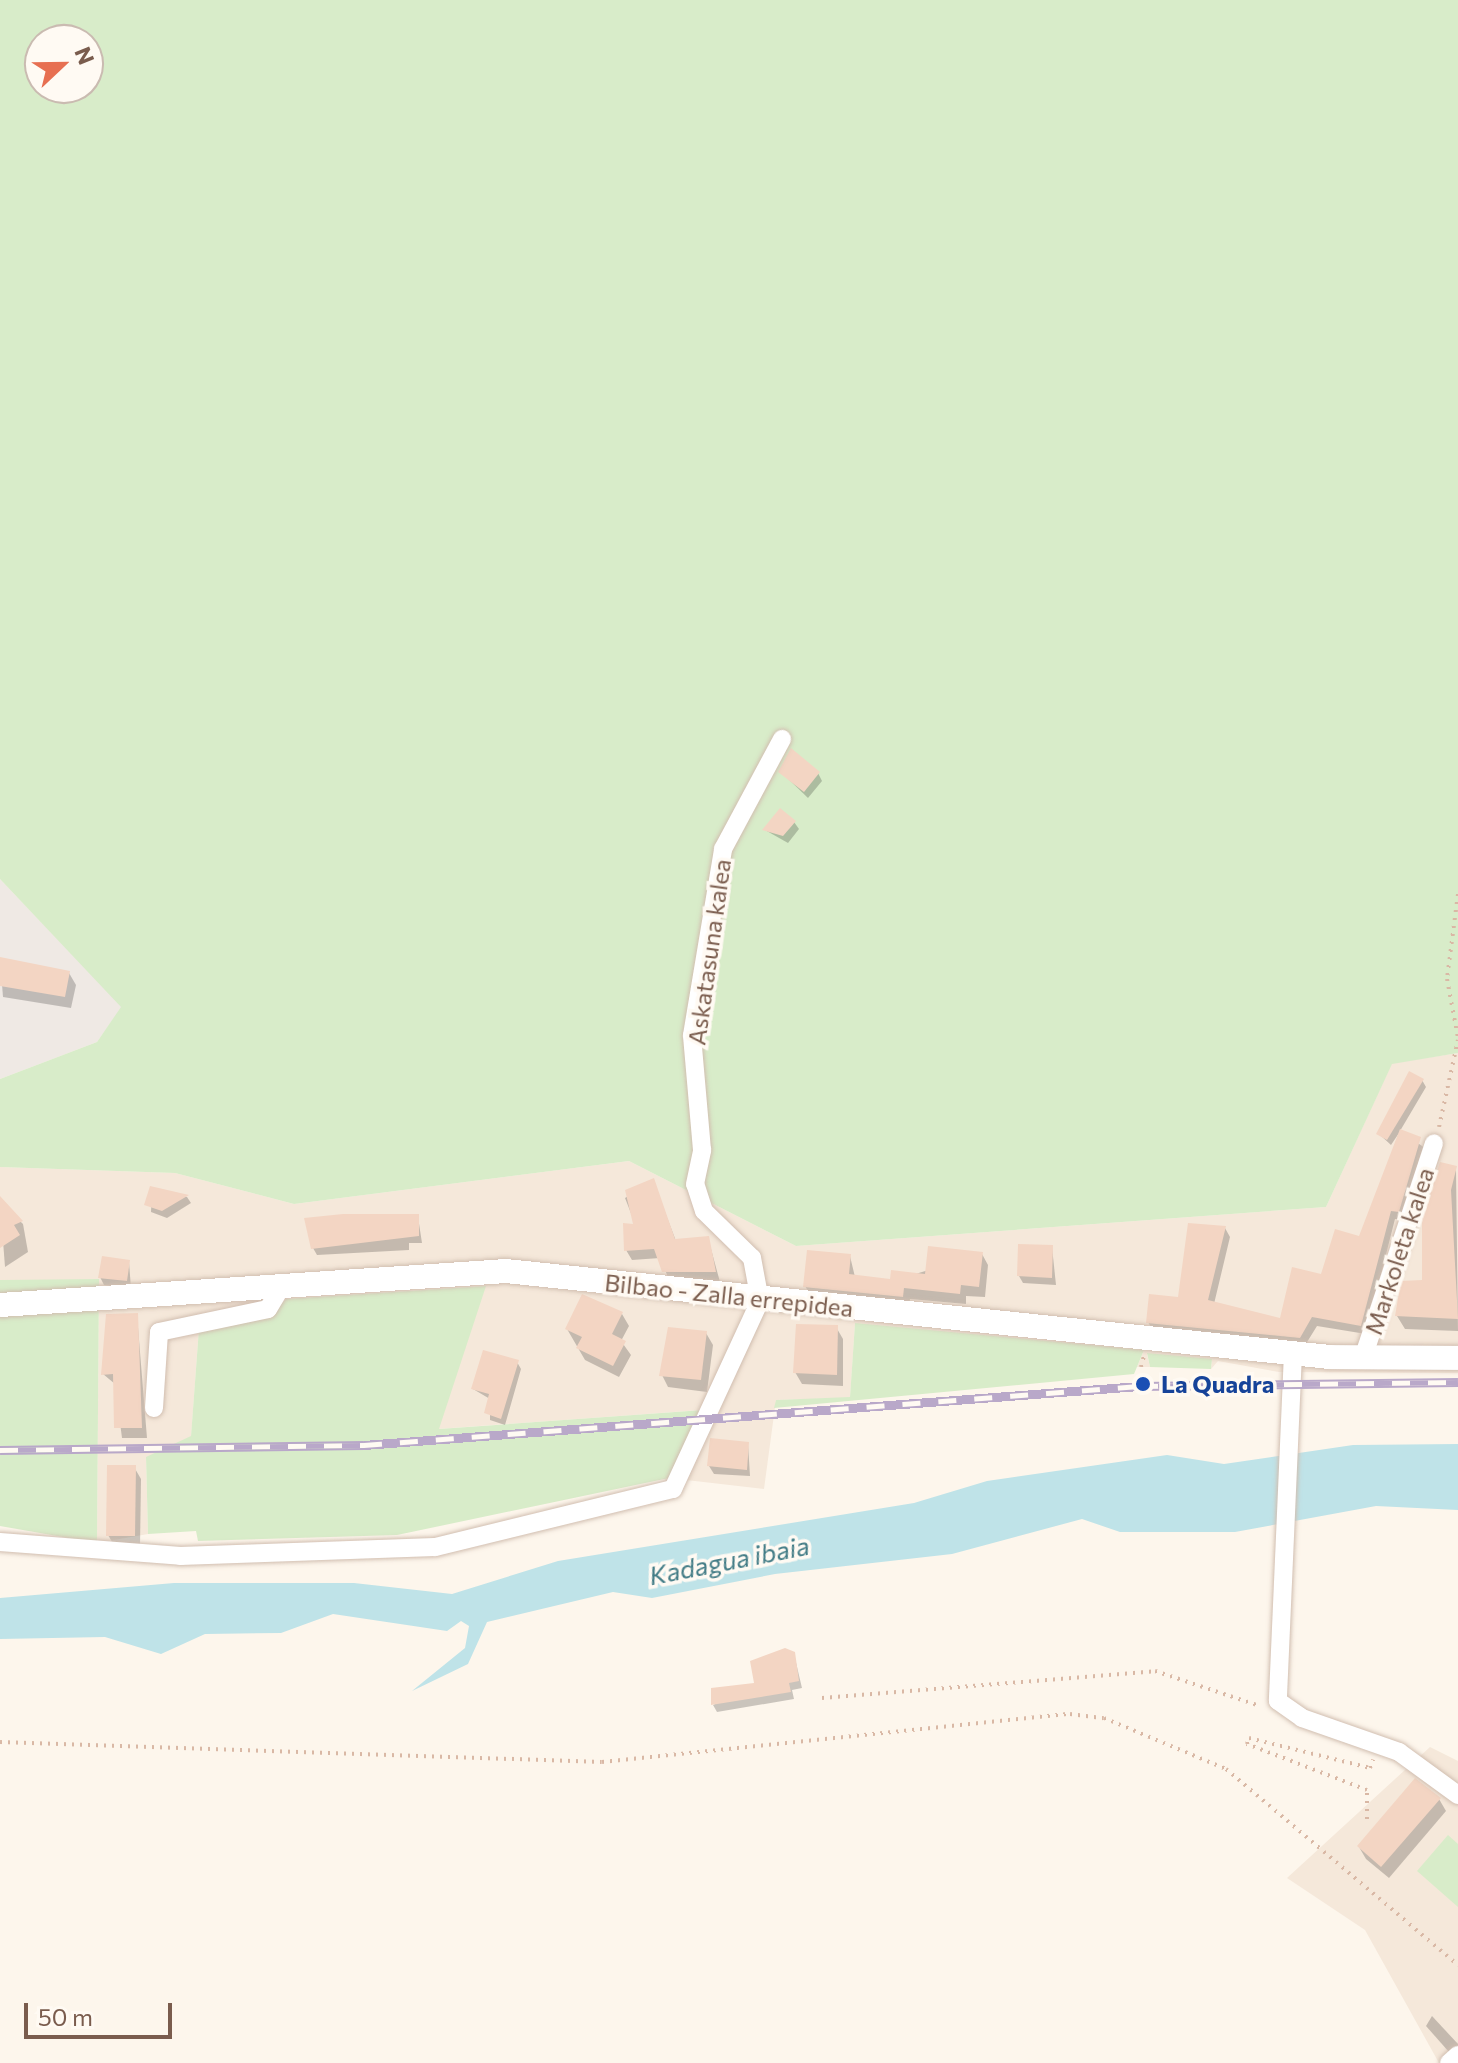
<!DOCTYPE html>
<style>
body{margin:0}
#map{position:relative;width:1458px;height:2063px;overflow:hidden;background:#fdf6ec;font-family:Commissioner,sans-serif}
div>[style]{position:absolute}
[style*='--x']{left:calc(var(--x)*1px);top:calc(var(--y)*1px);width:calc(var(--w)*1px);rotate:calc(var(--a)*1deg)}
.residential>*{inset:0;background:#f5e8da}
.industrial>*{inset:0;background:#efe9e4}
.green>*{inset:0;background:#d8ecc9}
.water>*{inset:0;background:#bfe3e8}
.shadow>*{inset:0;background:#0003}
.building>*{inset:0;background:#f3d5c3}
.path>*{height:4px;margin-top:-2px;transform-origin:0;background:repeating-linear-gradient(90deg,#d9b8a5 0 2px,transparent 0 8px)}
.roads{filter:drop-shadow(0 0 2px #d1beb0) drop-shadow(0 0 2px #d1beb0)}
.minor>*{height:18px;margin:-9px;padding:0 9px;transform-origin:9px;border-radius:9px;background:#fff}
.tertiary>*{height:24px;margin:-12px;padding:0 12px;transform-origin:12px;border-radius:12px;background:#fff}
.rail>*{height:9px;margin-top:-4.5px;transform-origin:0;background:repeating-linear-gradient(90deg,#fffaf3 0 18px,#b9a8c9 0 36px);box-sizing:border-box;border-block:2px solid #b9a8c9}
.dots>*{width:22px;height:22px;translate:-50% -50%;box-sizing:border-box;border:4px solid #fffaf3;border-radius:50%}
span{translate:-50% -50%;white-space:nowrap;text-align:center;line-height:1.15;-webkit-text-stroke:7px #fffaf3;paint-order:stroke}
.street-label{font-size:24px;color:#7a5c4d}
.transit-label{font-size:24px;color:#164399;font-weight:700}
.left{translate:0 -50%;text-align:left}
.water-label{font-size:26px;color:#437c86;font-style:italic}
.north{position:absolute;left:24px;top:24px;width:80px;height:80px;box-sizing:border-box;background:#fffaf3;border:2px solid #cabbb1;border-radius:50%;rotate:68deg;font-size:22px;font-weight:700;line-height:32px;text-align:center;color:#7a5c4d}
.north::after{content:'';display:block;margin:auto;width:28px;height:36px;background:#e76f51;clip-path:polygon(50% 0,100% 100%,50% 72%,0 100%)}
.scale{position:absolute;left:24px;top:2003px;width:148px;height:36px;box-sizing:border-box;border:4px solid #7a5c4d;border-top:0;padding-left:10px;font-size:24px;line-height:28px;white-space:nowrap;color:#7a5c4d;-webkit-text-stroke:6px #fffaf3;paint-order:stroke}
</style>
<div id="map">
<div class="residential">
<i style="clip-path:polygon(1458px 1053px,1458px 1373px,1279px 1372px,1218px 1361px,1211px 1369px,1212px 1360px,1147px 1354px,1150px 1367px,1137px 1367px,1144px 1350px,855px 1324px,850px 1398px,776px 1400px,764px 1489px,669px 1478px,702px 1410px,438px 1429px,485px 1286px,286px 1299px,271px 1315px,199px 1328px,191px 1437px,146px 1458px,148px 1534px,97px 1543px,99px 1280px,0 1280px,0 1167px,175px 1173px,294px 1204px,629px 1161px,796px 1246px,1326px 1207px,1392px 1063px)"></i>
<i style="clip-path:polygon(1430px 1747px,1458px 1761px,1458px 2063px,1439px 2063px,1365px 1930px,1287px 1878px)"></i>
</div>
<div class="industrial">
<i style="clip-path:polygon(0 879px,122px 1007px,97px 1042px,0 1079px)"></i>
</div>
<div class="green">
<i style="clip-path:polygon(evenodd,0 0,1458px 0,1458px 1053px,1392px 1064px,1326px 1207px,796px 1246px,629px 1161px,294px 1204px,175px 1173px,0 1167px,0 1079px,97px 1042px,121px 1007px,0 879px,0 0,40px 40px,88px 40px,88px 88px,40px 88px,40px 40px)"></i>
<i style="clip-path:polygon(99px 1279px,97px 1543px,0 1526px,0 1280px)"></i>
<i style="clip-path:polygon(486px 1286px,439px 1429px,703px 1410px,669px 1478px,397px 1535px,198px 1541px,196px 1531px,148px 1534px,146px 1457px,191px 1436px,199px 1328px,271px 1315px,286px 1299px)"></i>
<i style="clip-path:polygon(855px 1323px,1144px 1350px,1134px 1374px,774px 1408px,776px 1400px,850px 1397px)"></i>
<i style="clip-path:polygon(1147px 1353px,1212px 1359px,1211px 1369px,1150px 1367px)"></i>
<i style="clip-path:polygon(1448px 1835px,1458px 1844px,1458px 1907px,1417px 1871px)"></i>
</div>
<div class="water">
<i style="clip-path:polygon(1458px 1444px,1458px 1510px,1376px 1506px,1235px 1532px,1120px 1532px,1082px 1519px,952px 1554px,775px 1574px,652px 1598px,613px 1592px,487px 1622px,468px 1664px,412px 1691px,465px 1648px,469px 1626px,461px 1621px,447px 1631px,333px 1614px,281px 1633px,205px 1634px,161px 1654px,105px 1637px,0 1639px,0 1598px,174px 1583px,354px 1583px,452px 1594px,558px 1561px,914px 1503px,987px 1481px,1167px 1455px,1224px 1464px,1353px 1445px)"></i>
</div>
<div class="shadow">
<i style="clip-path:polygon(780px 771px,818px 773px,822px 781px,808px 798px)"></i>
<i style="clip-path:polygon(794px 822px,799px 829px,788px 843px,765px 830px)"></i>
<i style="clip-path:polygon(0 959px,69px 973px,76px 985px,71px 1008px,3px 997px)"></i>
<i style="clip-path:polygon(1422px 1080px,1426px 1087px,1400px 1131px,1425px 1148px,1403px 1220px,1395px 1219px,1366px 1334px,1317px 1326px,1304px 1347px,1153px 1331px,1148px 1322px,1180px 1299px,1225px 1228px,1230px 1237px,1214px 1304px,1281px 1320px,1361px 1238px,1399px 1133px,1391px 1145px,1379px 1134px)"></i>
<i style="clip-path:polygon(1456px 1168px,1458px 1331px,1405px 1329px,1397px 1316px,1424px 1282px)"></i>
<i style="clip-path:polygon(653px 1181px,676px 1241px,708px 1238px,720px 1282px,670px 1282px,660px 1258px,632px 1260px,626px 1250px,636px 1226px,625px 1198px)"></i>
<i style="clip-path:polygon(152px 1188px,187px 1197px,191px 1203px,167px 1218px,151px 1212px)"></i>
<i style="clip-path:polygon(0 1202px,23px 1224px,28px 1252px,5px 1267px)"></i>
<i style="clip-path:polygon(418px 1217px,422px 1243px,409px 1243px,409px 1250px,317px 1255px,313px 1248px)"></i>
<i style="clip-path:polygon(1052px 1247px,1056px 1285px,1023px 1283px,1019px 1276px)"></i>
<i style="clip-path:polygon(982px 1254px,988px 1265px,985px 1297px,966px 1296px,966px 1304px,910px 1299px,909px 1308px,812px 1298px,805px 1286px,850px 1256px,855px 1277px,892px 1281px)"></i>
<i style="clip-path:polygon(129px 1262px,131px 1288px,104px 1285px,100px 1277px)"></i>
<i style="clip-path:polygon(622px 1314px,629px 1326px,621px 1341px,631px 1355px,619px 1377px,585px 1360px,567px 1329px)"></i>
<i style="clip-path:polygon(137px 1315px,147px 1438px,122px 1438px,115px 1384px,103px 1374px)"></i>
<i style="clip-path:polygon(836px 1327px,843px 1339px,843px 1386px,802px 1384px,795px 1372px)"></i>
<i style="clip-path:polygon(706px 1333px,713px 1345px,707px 1392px,668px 1387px,662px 1375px)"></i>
<i style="clip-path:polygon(517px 1362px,521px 1369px,505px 1425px,490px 1420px,490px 1399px,473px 1389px)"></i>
<i style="clip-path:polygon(748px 1444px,750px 1476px,714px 1474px,709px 1466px)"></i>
<i style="clip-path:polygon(134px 1467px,141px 1479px,140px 1548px,115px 1547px,108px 1535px)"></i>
<i style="clip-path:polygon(794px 1654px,802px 1688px,792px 1690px,794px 1699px,717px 1712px,713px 1705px,756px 1684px)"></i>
<i style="clip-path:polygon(1439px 1799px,1446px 1811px,1389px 1878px,1366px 1859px,1359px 1847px)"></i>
<i style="clip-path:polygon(1432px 2016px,1458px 2044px,1458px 2048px,1449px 2052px,1426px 2026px)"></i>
</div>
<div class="building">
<i style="clip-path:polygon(791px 748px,820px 772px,804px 792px,778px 772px)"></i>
<i style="clip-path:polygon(780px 808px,796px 821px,783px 836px,762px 830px)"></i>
<i style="clip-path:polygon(0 957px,70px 971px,65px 997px,0 986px)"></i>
<i style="clip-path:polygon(1409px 1071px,1424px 1079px,1387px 1140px,1376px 1134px)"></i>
<i style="clip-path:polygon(1400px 1129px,1421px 1137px,1399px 1212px,1391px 1211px,1361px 1326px,1312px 1317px,1300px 1338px,1146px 1323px,1149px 1294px,1178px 1297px,1188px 1223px,1226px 1226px,1208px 1300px,1280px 1318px,1292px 1267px,1321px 1274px,1335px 1229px,1359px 1236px)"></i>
<i style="clip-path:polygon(1440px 1162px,1457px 1166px,1451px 1190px,1458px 1319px,1395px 1316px,1401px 1281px,1422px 1280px,1422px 1218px)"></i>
<i style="clip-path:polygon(654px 1178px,675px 1239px,709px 1236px,716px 1272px,662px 1272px,654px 1249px,624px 1251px,623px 1223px,633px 1224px,625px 1190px)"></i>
<i style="clip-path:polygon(150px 1186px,189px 1195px,162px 1211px,144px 1205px)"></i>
<i style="clip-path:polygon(0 1196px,23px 1221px,14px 1225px,20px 1235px,0 1248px)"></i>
<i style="clip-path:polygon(343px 1214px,419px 1214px,419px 1236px,311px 1249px,304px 1218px)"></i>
<i style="clip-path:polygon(1018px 1244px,1053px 1245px,1052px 1278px,1017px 1276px)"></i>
<i style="clip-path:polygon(928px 1246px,983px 1252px,979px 1287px,961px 1285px,960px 1294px,904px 1288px,903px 1297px,803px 1287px,807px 1250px,851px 1254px,849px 1274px,890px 1279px,891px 1270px,925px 1274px)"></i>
<i style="clip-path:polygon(102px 1256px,130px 1260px,127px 1281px,98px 1278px)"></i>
<i style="clip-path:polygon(582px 1294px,623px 1312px,612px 1334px,626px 1341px,613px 1366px,576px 1348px,582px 1337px,565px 1329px)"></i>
<i style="clip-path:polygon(138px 1313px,142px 1428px,114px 1428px,113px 1374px,101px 1375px,106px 1314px)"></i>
<i style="clip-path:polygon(796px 1324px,838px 1325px,837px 1375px,793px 1373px)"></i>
<i style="clip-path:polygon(668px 1327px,707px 1331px,701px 1380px,659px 1376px)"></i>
<i style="clip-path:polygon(483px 1350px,519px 1360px,501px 1419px,484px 1413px,489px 1394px,471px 1389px)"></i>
<i style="clip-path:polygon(710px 1438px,749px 1442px,747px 1470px,707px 1466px)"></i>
<i style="clip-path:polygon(107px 1465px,136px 1465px,135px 1536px,106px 1536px)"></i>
<i style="clip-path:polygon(785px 1648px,795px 1652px,799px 1681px,789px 1683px,791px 1692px,711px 1705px,711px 1688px,754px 1683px,750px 1661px)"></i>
<i style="clip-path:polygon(1415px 1778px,1441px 1798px,1381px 1867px,1357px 1846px)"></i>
</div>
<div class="path">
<i style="--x:1458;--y:894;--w:86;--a:97.4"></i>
<i style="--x:1447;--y:979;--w:60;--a:79.4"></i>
<i style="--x:1439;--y:1127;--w:89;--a:-77.7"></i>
<i style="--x:1141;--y:1367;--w:11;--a:-75"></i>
<i style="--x:822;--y:1698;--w:334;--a:-4.6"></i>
<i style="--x:1155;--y:1671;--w:111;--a:18.4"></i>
<i style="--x:0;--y:1742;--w:602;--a:1.9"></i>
<i style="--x:602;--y:1762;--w:470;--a:-5.9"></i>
<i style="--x:1070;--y:1714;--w:34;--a:7"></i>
<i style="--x:1104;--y:1718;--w:132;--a:22.7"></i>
<i style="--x:1226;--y:1769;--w:304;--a:40.2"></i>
<i style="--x:1367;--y:1819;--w:29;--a:-90"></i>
<i style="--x:1367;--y:1790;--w:129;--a:-159"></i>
<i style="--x:1247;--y:1744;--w:6;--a:-72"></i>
<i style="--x:1249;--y:1738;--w:125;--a:13.9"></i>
<i style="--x:1370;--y:1768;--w:9;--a:-69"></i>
</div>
<div class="roads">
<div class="minor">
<i style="--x:1293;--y:1353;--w:348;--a:92.5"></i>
<i style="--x:1278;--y:1701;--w:29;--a:35"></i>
<i style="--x:1302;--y:1718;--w:103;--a:19.3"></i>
<i style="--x:1399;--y:1752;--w:73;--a:36.1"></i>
<i style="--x:1363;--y:1358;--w:226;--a:-71.7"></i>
<i style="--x:154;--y:1408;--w:76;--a:-86.2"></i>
<i style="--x:159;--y:1332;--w:111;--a:-11.9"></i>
<i style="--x:268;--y:1309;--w:29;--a:-59"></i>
<i style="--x:0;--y:1542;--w:181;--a:4.4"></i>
<i style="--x:180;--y:1556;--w:255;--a:-2"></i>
<i style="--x:435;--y:1547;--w:245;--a:-13.7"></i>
<i style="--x:673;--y:1489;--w:207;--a:-65.2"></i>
<i style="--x:760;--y:1301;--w:44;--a:-100.5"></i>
<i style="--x:752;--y:1258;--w:67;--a:-135.6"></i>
<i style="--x:704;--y:1211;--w:28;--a:-108"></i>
<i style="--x:695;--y:1184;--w:35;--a:-78"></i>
<i style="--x:702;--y:1150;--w:115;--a:-95"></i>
<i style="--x:692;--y:1035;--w:189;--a:-80.5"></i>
<i style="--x:723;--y:849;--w:125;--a:-61.8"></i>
<i style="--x:1449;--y:2063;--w:12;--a:-42"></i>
</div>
<div class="tertiary">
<i style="--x:0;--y:1305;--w:507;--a:-3.84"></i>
<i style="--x:506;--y:1271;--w:828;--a:5.96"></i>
<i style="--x:1330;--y:1357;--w:128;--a:0.4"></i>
</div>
</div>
<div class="rail">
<i style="--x:0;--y:1450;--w:364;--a:-0.8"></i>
<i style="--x:364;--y:1445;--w:778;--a:-4.35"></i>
<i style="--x:1140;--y:1386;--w:318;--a:-0.7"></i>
</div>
<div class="dots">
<i style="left:1143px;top:1384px;background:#1a4fb4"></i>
</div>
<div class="street-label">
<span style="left:709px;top:952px;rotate:-82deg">Askatasuna kalea</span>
<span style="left:1399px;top:1251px;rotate:-72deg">Markoleta kalea</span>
<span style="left:729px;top:1295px;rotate:6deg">Bilbao - Zalla errepidea</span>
</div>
<div class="transit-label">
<span class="left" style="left:1161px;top:1384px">La Quadra</span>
</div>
<div class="water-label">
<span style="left:729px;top:1560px;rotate:-11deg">Kadagua ibaia</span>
</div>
<div class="north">N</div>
<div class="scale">50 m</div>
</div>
